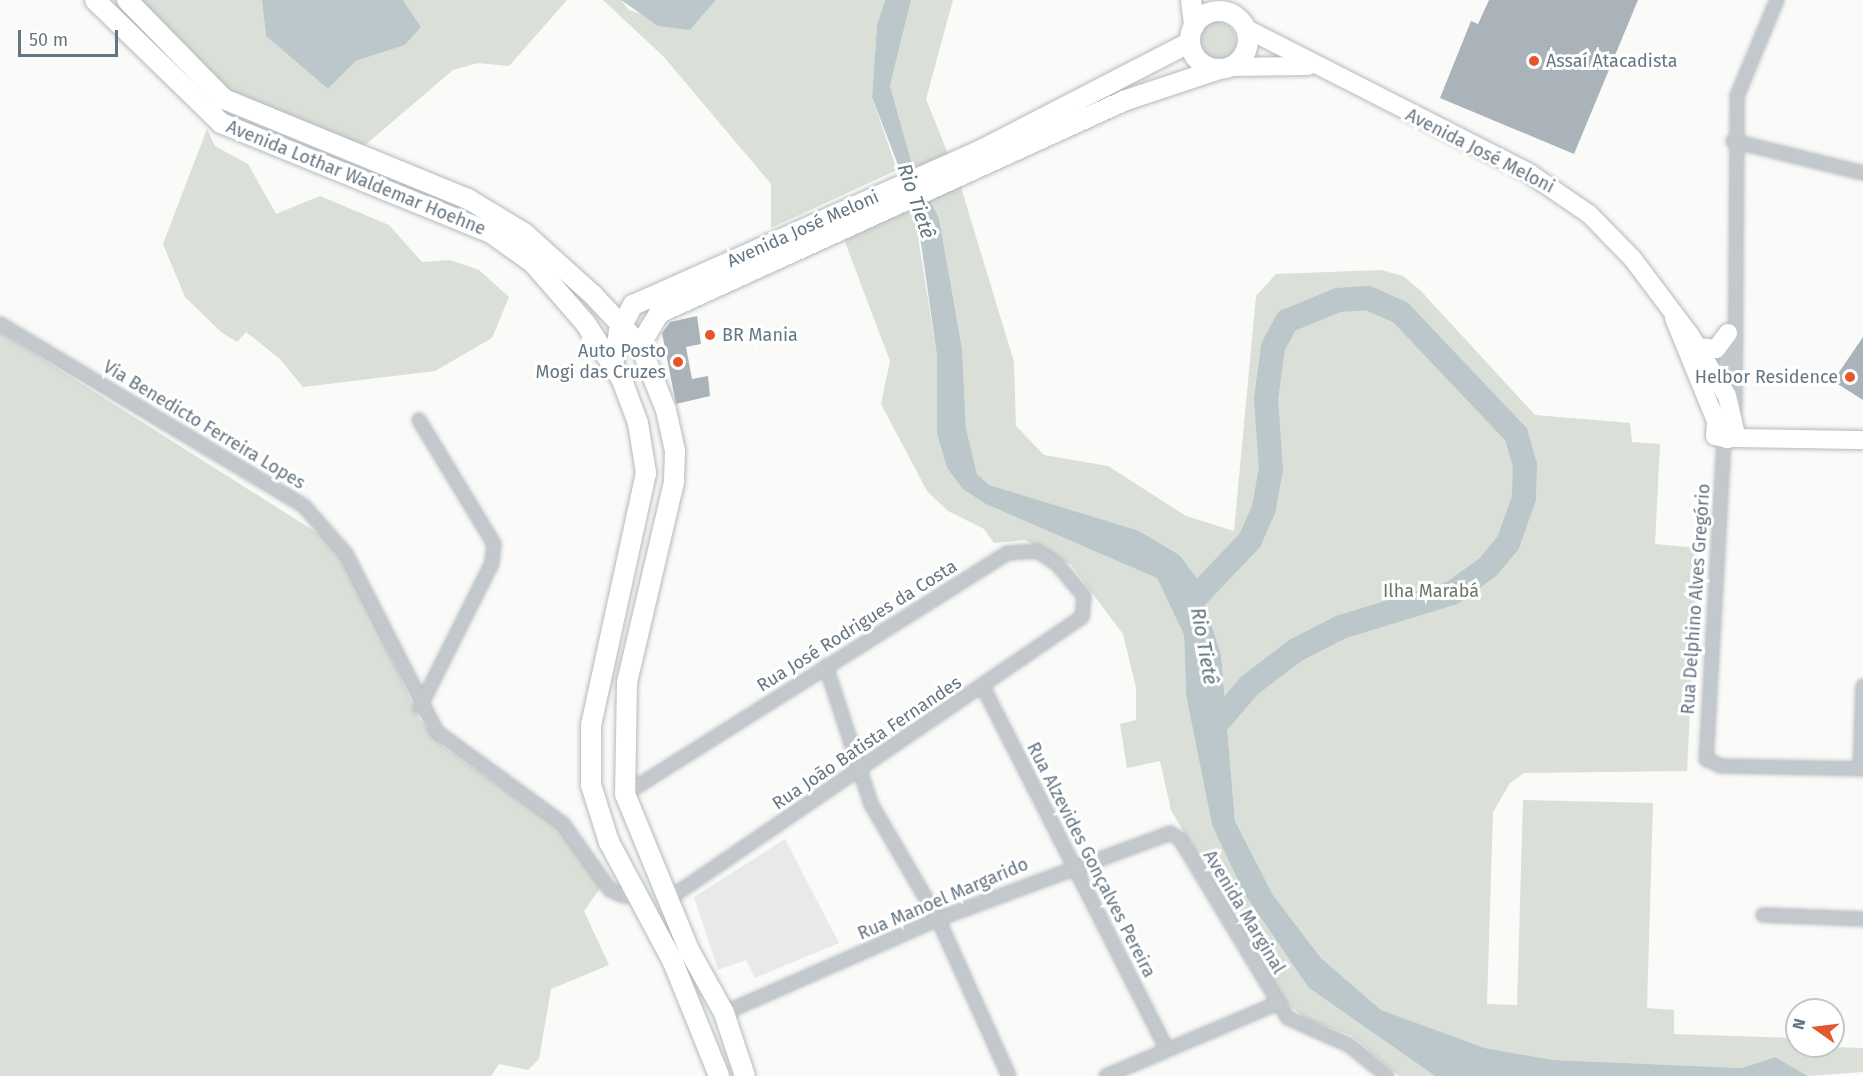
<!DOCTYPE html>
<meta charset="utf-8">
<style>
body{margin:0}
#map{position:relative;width:1863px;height:1076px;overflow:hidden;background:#fafaf8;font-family:"Fira Sans",sans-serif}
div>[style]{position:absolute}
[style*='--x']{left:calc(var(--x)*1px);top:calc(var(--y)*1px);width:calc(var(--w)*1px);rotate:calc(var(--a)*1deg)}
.built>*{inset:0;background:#e8e9e9}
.green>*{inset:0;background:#dadfd7}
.round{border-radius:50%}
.water>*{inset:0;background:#bbc7cb}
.river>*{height:24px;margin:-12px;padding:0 12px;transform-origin:12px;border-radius:12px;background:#bbc7cb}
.building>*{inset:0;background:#aab3b9}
.roads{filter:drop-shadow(0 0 2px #b3babf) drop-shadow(0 0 2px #b3babf)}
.street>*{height:12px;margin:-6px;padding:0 6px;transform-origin:6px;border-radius:6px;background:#c3c8cc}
.secondary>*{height:18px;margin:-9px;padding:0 9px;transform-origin:9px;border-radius:9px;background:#fff}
.primary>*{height:20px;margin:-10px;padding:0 10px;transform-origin:10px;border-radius:10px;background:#fff}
.primary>.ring{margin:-10px;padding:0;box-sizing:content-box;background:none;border:20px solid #fff;border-radius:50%}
.dots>*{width:16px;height:16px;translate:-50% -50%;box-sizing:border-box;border:3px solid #fff;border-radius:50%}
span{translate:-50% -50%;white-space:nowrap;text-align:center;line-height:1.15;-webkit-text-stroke:6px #fff;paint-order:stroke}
.poi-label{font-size:18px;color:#657683}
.left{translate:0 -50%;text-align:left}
.right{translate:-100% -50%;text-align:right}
.street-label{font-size:18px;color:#657683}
.park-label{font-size:18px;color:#687a64}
.water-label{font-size:20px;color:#60757c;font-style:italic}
.north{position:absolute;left:1785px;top:998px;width:60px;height:60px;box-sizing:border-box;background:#fff;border:2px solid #c1c8cd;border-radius:50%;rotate:284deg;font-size:16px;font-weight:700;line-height:24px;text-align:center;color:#657683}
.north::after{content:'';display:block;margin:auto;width:21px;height:27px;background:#e4572e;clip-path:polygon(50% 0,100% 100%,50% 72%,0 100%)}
.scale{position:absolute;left:18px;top:30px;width:100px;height:27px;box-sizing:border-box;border:3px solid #657683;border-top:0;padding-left:8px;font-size:18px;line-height:21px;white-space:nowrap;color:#657683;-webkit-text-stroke:4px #fff;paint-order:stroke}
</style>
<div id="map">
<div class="built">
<i style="clip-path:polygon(785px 839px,839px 943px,755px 978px,746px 960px,718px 970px,694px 897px)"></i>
</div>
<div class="green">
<i style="clip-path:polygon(140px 0,262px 0,266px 36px,328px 89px,356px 61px,405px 45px,421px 27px,403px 0,567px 0,509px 66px,478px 63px,453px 70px,364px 146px,225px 89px)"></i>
<i style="clip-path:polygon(603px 0,621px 0,629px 10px,690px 30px,716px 0,885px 0,877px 25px,872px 97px,897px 170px,771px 228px,771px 184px,664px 57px)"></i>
<i style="clip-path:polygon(911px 0,953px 0,926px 99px,960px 184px,1014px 362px,1016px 426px,1044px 455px,1108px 466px,1186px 516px,1234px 531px,1256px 296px,1276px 274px,1381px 270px,1403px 276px,1420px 290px,1535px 415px,1630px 423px,1632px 442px,1660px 444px,1655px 544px,1698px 548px,1687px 771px,1524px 773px,1510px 783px,1493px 812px,1487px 1004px,1517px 1005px,1523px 800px,1653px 803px,1647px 1008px,1674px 1010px,1674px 1034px,1796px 1038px,1797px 1030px,1797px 1046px,1863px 1048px,1863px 1072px,1808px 1076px,1775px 1057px,1742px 1068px,1554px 1060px,1485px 1048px,1381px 1010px,1321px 958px,1273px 895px,1235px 821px,1221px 654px,1196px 577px,989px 485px,977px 474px,966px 428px,962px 348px,939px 218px,912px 164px,890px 86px)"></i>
<i class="round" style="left:1198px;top:22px;width:38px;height:38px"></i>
<i style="clip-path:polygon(207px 129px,215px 146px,248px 164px,276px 214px,320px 196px,389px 225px,422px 262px,450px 260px,479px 270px,509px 297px,492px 338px,435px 371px,303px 387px,280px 359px,246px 332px,237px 342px,221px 332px,185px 297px,163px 244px)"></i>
<i style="clip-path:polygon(913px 205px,937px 356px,937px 434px,947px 468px,1157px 578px,1184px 635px,1186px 695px,1212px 825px,1309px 988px,1435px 1076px,1399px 1076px,1352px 1036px,1306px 1019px,1278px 996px,1171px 810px,1160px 761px,1127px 768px,1120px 724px,1136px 720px,1136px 688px,1123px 634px,1071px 565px,1025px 540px,994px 543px,984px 529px,948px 511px,927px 491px,881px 404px,890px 361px,843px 237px)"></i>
<i style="clip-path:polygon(0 332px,330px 541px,350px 569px,420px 720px,443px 747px,569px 835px,601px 887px,584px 911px,609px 965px,551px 989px,539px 1059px,528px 1070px,499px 1064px,491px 1076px,0 1076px)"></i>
</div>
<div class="water">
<i style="clip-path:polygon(262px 0,403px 0,421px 27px,405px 45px,356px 61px,328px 89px,266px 36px)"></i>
<i style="clip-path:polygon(621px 0,716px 0,690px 30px,658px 26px)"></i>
<i style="clip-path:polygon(885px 0,911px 0,890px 86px,912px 164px,939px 218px,962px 348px,966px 428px,977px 474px,989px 485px,1139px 531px,1179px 555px,1196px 577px,1221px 654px,1235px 821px,1273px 895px,1321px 958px,1381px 1010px,1485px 1048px,1554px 1060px,1742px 1068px,1775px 1057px,1808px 1076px,1435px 1076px,1309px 988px,1244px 893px,1212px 825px,1186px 695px,1184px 635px,1157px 578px,986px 504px,963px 489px,947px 468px,937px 434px,937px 356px,917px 215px,872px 97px,877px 25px)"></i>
</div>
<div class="river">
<i style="--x:1196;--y:597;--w:79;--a:-46.5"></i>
<i style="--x:1250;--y:540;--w:35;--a:-66"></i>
<i style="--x:1264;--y:508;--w:39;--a:-80"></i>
<i style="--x:1271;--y:470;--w:71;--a:-94"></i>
<i style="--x:1266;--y:399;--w:52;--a:-82.3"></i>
<i style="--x:1273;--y:347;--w:30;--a:-62"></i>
<i style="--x:1287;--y:321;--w:55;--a:-22.4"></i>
<i style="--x:1338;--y:300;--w:30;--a:-4"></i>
<i style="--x:1368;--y:298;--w:36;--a:24"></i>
<i style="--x:1401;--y:313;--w:167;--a:46.5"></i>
<i style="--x:1516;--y:434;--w:33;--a:74"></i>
<i style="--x:1525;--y:466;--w:32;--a:92"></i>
<i style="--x:1524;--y:498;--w:48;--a:109.6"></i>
<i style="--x:1508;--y:543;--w:31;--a:130"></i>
<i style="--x:1488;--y:567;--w:44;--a:144.2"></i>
<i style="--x:1452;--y:593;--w:116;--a:163"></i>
<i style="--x:1341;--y:627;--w:51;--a:152.9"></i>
<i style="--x:1296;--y:650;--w:58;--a:142.7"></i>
<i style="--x:1250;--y:685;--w:49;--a:130.9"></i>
</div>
<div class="building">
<i style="clip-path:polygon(1489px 0,1638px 0,1574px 154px,1440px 98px,1471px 21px,1478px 24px)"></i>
<i style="clip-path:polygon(697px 316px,701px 344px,686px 347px,692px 379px,708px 376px,710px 396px,676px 404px,662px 333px,670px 322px)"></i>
<i style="clip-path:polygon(1863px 337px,1863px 400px,1833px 381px)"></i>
</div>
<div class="roads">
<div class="street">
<i style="--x:1733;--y:141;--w:134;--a:13.8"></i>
<i style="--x:0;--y:324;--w:353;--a:30.9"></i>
<i style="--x:303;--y:505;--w:65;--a:48.7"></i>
<i style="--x:346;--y:554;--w:200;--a:62.9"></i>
<i style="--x:437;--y:732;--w:156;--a:36.1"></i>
<i style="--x:563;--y:824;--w:81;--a:54.5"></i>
<i style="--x:610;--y:890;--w:15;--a:23"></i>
<i style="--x:624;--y:896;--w:13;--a:-9"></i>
<i style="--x:1715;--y:383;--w:19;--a:-58"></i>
<i style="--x:1725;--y:367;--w:32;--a:-86"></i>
<i style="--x:1735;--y:411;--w:315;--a:-89.6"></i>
<i style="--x:1737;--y:96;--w:104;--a:-67.4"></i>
<i style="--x:419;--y:420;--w:145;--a:58.8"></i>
<i style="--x:494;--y:544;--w:19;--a:96"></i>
<i style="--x:492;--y:563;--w:161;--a:116.6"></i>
<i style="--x:1724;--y:440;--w:320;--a:93.2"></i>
<i style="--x:1706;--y:759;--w:17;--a:25"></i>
<i style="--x:1721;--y:766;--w:142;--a:1.2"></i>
<i style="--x:826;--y:666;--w:145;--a:71.9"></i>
<i style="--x:871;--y:804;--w:133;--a:59.8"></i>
<i style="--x:938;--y:919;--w:172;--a:65.7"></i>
<i style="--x:983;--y:687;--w:406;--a:63.1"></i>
<i style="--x:1860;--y:769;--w:83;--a:-87.9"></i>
<i style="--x:625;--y:794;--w:452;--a:-32.2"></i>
<i style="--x:1007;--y:553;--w:30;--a:-4"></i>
<i style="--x:1037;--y:551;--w:24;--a:33"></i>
<i style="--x:1057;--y:564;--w:42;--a:49.8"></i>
<i style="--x:1084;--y:596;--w:21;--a:95"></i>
<i style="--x:1082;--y:617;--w:497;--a:145.7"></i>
<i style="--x:1763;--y:915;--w:100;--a:2.3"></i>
<i style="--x:724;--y:1013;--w:234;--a:-23.7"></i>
<i style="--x:938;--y:919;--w:247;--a:-20.3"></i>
<i style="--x:1170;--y:833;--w:12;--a:31"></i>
<i style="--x:1180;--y:839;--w:209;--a:58.9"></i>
<i style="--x:1288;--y:1018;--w:67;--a:23.9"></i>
<i style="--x:1349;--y:1045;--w:49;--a:39.2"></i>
<i style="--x:1106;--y:1076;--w:187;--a:-23"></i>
</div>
<div class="secondary">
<i style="--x:1245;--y:28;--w:315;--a:27"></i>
<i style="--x:1526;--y:171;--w:76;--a:34.3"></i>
<i style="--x:1589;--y:214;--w:62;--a:45.7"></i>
<i style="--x:1632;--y:258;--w:96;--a:53"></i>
<i style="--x:1690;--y:335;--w:71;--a:58.8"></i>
<i style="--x:1727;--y:396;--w:36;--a:77"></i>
<i style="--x:1735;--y:431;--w:11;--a:131"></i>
<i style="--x:1728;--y:439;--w:13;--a:-167"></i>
<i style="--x:1715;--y:436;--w:15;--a:-86"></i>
<i style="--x:1716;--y:421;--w:17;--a:0"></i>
<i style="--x:1229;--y:67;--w:79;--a:-0.7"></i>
<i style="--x:1674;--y:318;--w:111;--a:67.8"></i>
<i style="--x:1698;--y:347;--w:18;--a:6"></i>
<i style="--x:1716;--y:349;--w:20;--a:-53"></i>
<i style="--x:1731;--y:438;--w:132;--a:0.9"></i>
</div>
<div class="primary">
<i style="--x:95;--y:0;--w:176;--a:44.3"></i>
<i style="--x:221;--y:123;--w:292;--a:22.2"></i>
<i style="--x:491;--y:233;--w:52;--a:35.5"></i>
<i style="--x:533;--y:263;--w:81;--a:49"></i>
<i style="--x:586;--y:324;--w:67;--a:57.3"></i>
<i style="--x:622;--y:380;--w:46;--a:69.6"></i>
<i style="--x:638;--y:423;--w:51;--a:80.9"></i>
<i style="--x:646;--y:473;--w:259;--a:102.3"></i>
<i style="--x:591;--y:726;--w:59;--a:90"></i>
<i style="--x:591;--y:785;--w:60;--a:72.5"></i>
<i style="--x:609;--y:842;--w:136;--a:61.9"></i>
<i style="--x:673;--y:962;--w:123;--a:68"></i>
<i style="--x:127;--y:0;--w:139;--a:45.6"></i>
<i style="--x:224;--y:99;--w:264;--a:22.3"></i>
<i style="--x:468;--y:199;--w:66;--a:31.3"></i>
<i style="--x:524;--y:233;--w:93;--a:41.9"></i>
<i style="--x:593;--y:295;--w:69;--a:46.8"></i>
<i style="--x:640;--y:345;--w:70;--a:68.2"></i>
<i style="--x:666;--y:410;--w:42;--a:77.6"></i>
<i style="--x:675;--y:451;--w:31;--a:92"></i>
<i style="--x:674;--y:482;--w:206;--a:103.2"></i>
<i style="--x:627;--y:683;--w:111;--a:91"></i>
<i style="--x:625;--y:794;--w:169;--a:67.7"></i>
<i style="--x:689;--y:950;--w:72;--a:60.9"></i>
<i style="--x:724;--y:1013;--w:66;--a:71.6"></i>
<i style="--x:1191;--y:0;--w:26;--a:83"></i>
<i class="ring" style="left:1190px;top:11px;width:38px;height:38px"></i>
<i style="--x:640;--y:345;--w:37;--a:-59"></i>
<i style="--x:659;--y:313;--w:513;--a:-24.52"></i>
<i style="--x:1126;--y:100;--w:98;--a:-18.4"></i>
<i style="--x:613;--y:366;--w:36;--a:-80"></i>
<i style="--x:619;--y:331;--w:30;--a:-62"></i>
<i style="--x:633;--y:305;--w:383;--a:-24"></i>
<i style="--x:983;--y:149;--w:233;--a:-27.3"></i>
</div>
</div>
<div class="dots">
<i style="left:1534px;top:61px;background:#e4572e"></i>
<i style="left:710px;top:335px;background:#e4572e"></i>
<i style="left:678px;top:362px;background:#e4572e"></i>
<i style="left:1850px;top:377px;background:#e4572e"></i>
</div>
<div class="poi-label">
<span class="left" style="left:1546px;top:61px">Assaí Atacadista</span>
<span class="left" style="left:722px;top:335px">BR Mania</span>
<span class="right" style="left:666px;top:362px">Auto Posto<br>Mogi das Cruzes</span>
<span class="right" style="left:1838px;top:377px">Helbor Residence</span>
</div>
<div class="street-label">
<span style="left:1480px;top:151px;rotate:27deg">Avenida José Meloni</span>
<span style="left:356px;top:178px;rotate:22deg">Avenida Lothar Waldemar Hoehne</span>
<span style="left:803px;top:229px;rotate:-24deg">Avenida José Meloni</span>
<span style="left:204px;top:425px;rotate:31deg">Via Benedicto Ferreira Lopes</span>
<span style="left:1696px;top:599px;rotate:-86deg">Rua Delphino Alves Gregório</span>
<span style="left:857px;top:626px;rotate:-32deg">Rua José Rodrigues da Costa</span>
<span style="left:867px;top:743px;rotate:-34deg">Rua João Batista Fernandes</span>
<span style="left:1091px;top:860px;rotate:63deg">Rua Alzevides Gonçalves Pereira</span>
<span style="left:943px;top:899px;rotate:-23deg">Rua Manoel Margarido</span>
<span style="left:1244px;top:912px;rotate:59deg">Avenida Marginal</span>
</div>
<div class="park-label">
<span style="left:1431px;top:591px">Ilha Marabá</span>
</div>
<div class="water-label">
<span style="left:916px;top:201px;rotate:71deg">Rio Tietê</span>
<span style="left:1204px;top:646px;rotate:80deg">Rio Tietê</span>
</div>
<div class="north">N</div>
<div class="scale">50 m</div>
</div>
